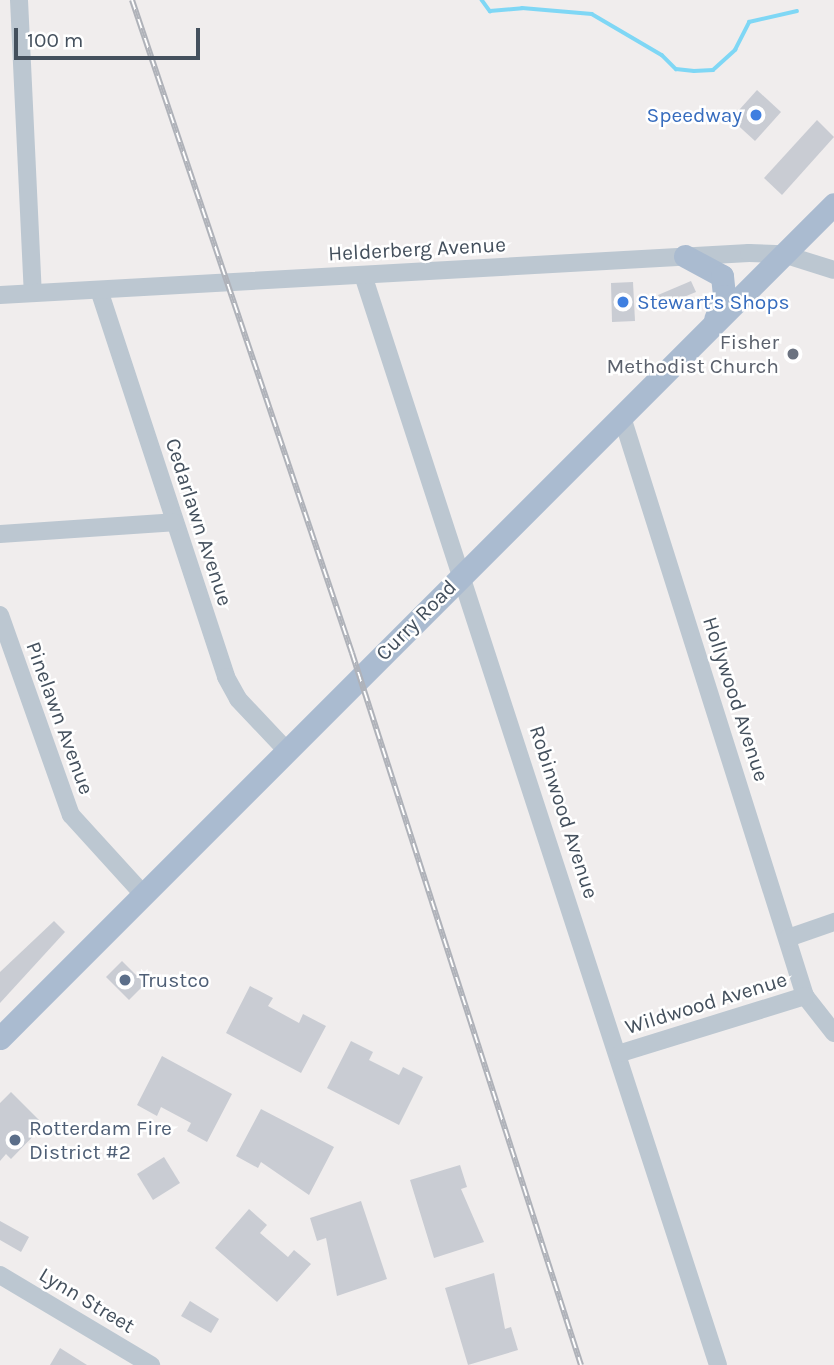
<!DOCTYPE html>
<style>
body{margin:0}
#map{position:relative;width:834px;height:1365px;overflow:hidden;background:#f0eded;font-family:Karla,sans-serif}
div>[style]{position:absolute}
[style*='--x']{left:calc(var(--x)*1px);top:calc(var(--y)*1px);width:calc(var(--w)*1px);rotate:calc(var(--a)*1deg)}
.stream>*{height:3.5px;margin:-1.75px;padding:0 1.75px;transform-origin:1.75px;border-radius:1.75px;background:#7fd7f5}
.building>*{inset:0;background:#c9ccd3}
.minor>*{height:18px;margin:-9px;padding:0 9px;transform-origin:9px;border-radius:9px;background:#bcc7d1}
.major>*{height:23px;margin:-11.5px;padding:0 11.5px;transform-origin:11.5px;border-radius:11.5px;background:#aabbd0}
.rail>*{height:6px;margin-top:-3px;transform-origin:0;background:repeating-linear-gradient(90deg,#fff 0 10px,#afb2b9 0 20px);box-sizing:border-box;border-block:2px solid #afb2b9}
.dots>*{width:19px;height:19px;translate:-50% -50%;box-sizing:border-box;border:4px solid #fff;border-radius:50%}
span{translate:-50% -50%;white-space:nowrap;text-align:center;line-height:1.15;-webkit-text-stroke:5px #fff;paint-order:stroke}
.shop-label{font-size:21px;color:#366cbe}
.right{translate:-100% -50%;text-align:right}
.left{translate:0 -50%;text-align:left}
.street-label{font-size:21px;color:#44505d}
.worship-label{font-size:21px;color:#5b616d}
.service-label{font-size:21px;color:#4e5e75}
.scale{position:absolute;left:14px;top:28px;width:186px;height:32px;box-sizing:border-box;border:4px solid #44505d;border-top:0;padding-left:9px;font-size:21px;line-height:24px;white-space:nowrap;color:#44505d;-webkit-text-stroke:5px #fff;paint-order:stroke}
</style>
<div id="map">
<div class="stream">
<i style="--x:482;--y:0;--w:14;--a:54"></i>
<i style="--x:490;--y:11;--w:32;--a:-5"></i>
<i style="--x:522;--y:8;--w:70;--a:4.9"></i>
<i style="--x:592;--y:14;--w:81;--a:30.4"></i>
<i style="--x:662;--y:55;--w:20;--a:45"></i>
<i style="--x:676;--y:69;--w:18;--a:6"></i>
<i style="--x:694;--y:71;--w:19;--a:-3"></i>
<i style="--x:713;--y:70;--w:30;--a:-42"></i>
<i style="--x:735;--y:50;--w:31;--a:-63"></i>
<i style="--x:749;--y:22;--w:49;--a:-12.9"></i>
</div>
<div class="building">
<i style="clip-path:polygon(757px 90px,781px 112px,755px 141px,731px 119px)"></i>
<i style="clip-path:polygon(817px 120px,834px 137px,782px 195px,764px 178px)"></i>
<i style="clip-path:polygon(691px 281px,696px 292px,662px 306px,658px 295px)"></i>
<i style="clip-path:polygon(633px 282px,635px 321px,612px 322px,611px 283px)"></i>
<i style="clip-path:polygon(54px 921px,65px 932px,0 1003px,0 972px)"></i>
<i style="clip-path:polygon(122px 961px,145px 984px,129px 1000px,106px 977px)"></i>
<i style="clip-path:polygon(250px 986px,273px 998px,268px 1006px,299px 1023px,303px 1014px,326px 1026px,301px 1073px,226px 1033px)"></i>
<i style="clip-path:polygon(351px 1041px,373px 1052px,369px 1060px,399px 1075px,403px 1067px,423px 1077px,399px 1125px,327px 1088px)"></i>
<i style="clip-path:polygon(162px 1056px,232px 1094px,207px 1142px,187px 1131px,191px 1123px,161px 1107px,157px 1116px,137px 1105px)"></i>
<i style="clip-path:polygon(11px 1092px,44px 1125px,11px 1159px,6px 1154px,0 1161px,0 1103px)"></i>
<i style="clip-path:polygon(261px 1109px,334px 1147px,309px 1195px,261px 1162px,258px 1168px,236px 1156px)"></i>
<i style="clip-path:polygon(164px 1157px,180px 1183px,153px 1200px,137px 1174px)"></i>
<i style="clip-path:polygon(460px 1165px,467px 1187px,461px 1189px,484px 1242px,434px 1258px,410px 1180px)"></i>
<i style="clip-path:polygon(361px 1201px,387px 1279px,337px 1296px,326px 1238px,317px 1241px,310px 1218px)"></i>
<i style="clip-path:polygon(249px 1209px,267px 1225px,260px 1233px,288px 1257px,294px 1250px,311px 1264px,277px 1302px,215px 1248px)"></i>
<i style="clip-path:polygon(0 1221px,29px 1237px,21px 1252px,0 1240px)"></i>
<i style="clip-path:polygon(494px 1273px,505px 1329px,511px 1327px,518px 1350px,468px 1365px,445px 1288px)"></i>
<i style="clip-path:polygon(190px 1301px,219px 1319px,211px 1333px,181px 1316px)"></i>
<i style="clip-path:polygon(60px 1348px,87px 1365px,50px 1365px)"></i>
</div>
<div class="minor">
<i style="--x:19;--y:0;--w:293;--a:87.3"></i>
<i style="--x:363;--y:275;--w:1146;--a:71.96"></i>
<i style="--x:99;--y:290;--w:407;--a:71.8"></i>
<i style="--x:226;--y:677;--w:25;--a:61"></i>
<i style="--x:238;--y:699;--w:70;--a:46.7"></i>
<i style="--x:0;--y:295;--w:750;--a:-3.21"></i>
<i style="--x:749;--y:253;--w:34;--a:2"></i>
<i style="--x:783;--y:254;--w:53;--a:17.4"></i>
<i style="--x:622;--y:417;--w:607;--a:72.46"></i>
<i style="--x:805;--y:996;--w:47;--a:51.9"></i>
<i style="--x:0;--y:534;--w:174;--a:-3.9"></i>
<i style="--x:0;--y:615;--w:212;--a:70.5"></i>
<i style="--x:71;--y:815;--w:105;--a:47.7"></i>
<i style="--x:788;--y:938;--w:49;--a:-19.2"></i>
<i style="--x:621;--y:1053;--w:193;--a:-17.2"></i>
<i style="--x:0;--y:1275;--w:176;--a:30.8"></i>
</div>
<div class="major">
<i style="--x:685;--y:256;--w:42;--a:28.4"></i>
<i style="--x:722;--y:276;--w:20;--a:84"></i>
<i style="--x:724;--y:296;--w:25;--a:111"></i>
<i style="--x:0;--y:1038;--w:1179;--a:-45"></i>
</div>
<div class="rail">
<i style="--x:132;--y:0;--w:689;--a:71.38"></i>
<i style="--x:352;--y:653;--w:748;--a:72.17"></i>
</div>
<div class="dots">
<i style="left:756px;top:115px;background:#3f7fe0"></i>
<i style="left:623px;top:302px;background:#3f7fe0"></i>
<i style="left:793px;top:354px;background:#6b7280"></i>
<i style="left:125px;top:980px;background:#5c6f8a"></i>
<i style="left:15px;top:1140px;background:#5c6f8a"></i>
</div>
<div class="shop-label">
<span class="right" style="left:742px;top:115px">Speedway</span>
<span class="left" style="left:637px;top:302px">Stewart's Shops</span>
</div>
<div class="street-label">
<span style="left:417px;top:249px;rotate:-3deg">Helderberg Avenue</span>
<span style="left:199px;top:522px;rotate:72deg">Cedarlawn Avenue</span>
<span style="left:416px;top:620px;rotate:-45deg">Curry Road</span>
<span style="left:736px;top:699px;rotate:72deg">Hollywood Avenue</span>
<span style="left:60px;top:718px;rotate:70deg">Pinelawn Avenue</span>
<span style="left:564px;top:812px;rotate:72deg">Robinwood Avenue</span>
<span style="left:706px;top:1003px;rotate:-17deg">Wildwood Avenue</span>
<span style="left:87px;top:1300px;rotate:31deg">Lynn Street</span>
</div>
<div class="worship-label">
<span class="right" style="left:779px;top:354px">Fisher<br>Methodist Church</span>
</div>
<div class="service-label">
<span class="left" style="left:139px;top:980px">Trustco</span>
<span class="left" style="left:29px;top:1140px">Rotterdam Fire<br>District #2</span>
</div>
<div class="scale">100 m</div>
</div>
